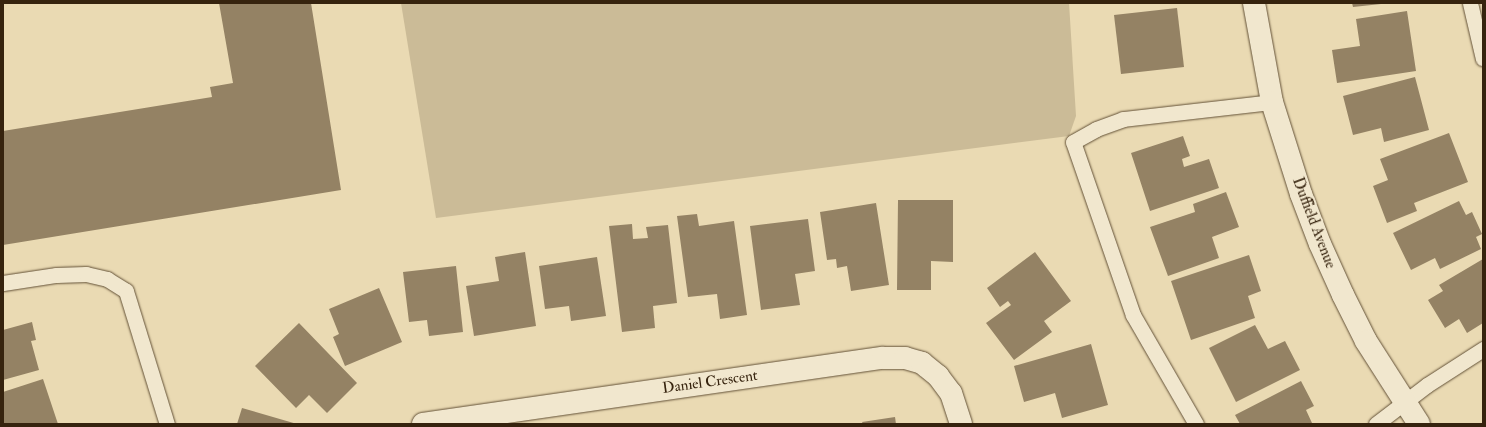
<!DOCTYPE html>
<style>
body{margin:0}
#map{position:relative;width:1486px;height:427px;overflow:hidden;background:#eadab3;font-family:"IM FELL Double Pica",serif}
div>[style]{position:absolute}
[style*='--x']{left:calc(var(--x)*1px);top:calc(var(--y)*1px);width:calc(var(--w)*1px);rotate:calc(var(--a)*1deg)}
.green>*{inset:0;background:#cbbb97}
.building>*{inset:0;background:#948264}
.roads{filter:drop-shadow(0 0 1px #635137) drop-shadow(0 0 1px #635137)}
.service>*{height:15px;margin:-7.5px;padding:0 7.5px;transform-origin:7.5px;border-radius:7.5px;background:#f1e7ce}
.minor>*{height:22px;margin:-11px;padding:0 11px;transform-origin:11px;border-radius:11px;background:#f1e7ce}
span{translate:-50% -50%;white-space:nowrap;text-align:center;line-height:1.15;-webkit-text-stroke:3.5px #f1e7ce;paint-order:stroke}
.street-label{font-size:15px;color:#36230e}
.frame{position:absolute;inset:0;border:4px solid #36230e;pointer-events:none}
</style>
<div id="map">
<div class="green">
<i style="clip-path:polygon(401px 3px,1069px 3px,1076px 116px,1069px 136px,436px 218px)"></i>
</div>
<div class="building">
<i style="clip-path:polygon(219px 3px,311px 3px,341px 190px,3px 245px,3px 131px,212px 97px,210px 87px,233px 83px)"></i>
<i style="clip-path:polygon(1352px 3px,1381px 3px,1381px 4px,1353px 7px)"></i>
<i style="clip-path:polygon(1177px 8px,1184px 67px,1121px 74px,1114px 15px)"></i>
<i style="clip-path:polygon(1407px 11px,1416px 71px,1337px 83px,1332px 50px,1360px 46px,1356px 19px)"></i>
<i style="clip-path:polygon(1415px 77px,1429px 130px,1384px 142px,1381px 128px,1353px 135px,1343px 96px)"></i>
<i style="clip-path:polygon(1449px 133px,1468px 182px,1414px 203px,1417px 211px,1387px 223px,1373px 186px,1388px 180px,1380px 159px)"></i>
<i style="clip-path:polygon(1183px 136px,1190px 156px,1182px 159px,1184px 167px,1209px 159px,1219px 188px,1150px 211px,1131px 153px)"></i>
<i style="clip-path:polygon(1226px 192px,1239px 227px,1212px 237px,1219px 258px,1168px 276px,1150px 227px,1195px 212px,1193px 204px)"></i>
<i style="clip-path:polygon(898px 200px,953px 200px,953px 262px,931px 261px,931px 290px,897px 290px)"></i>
<i style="clip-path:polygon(1459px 201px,1466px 215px,1472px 212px,1482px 234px,1476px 237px,1481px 249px,1440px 269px,1435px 258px,1411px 270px,1393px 233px)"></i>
<i style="clip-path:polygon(876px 203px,889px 285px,851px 291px,847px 266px,837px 268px,836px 259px,827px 260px,820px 212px)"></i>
<i style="clip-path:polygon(697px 214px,699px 226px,734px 221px,747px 315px,720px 319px,717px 294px,688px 297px,677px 216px)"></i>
<i style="clip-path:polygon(808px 219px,815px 271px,795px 274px,800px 305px,761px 310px,750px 226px)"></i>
<i style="clip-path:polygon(632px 224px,633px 239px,648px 238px,646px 227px,668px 225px,677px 303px,653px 306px,655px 328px,622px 332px,609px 226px)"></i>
<i style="clip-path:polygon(525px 252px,536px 326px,474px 336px,466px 286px,499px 281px,495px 257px)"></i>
<i style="clip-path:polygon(1035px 252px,1071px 301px,1044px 321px,1052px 332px,1014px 360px,986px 323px,1011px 305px,1008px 301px,1000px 307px,987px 288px)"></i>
<i style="clip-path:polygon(1249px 255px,1261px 291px,1248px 296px,1255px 318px,1191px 340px,1171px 281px)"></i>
<i style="clip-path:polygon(597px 257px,606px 316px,571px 321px,569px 306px,545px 309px,539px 266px)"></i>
<i style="clip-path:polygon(1483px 259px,1483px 323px,1467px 333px,1459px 319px,1445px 328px,1428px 300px,1443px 291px,1439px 285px)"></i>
<i style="clip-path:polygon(456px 266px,463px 332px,429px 336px,427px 320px,409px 322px,403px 272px)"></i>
<i style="clip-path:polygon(379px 288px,402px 342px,345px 366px,333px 337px,339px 334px,329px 309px)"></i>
<i style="clip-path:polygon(32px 322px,36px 340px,31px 341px,39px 370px,3px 380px,3px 330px)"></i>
<i style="clip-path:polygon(299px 323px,357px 383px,327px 413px,309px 395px,296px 408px,255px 366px)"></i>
<i style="clip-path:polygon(1255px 325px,1268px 349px,1285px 341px,1300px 370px,1236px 402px,1209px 348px)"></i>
<i style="clip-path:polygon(1091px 344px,1108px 405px,1062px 418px,1055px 393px,1024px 402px,1014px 366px)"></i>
<i style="clip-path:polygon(43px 379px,58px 424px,3px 424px,3px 392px)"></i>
<i style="clip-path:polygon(1301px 381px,1314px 406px,1306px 410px,1312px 423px,1240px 424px,1235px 415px)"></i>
<i style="clip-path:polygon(242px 408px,297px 424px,237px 424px)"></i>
<i style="clip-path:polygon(895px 417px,896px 424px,863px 424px,862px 422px)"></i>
</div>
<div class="roads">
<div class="service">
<i style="--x:1470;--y:3;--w:57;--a:76.9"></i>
<i style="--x:3;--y:283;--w:54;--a:-8.6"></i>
<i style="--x:56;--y:275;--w:30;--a:-2"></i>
<i style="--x:86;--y:274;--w:22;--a:13"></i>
<i style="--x:107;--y:279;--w:22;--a:32"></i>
<i style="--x:126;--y:291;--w:139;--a:72.9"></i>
<i style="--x:1196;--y:424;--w:126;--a:-120"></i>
<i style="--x:1133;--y:315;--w:183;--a:-109.1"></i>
<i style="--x:1073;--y:142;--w:26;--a:-29"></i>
<i style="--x:1096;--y:129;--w:29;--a:-20"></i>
<i style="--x:1123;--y:119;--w:150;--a:-6.5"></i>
<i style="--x:1376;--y:424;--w:64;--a:-37.4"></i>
<i style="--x:1427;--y:385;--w:67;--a:-32.7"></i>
</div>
<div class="minor">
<i style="--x:1254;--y:3;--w:101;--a:79.7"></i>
<i style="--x:1272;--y:102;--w:96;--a:72.5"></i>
<i style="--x:1301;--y:194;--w:53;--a:69.2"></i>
<i style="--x:1320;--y:244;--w:56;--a:65.7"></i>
<i style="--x:1343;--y:295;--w:51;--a:63.4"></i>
<i style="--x:1366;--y:341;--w:98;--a:57.4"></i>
<i style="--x:423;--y:424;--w:465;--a:-8.2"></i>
<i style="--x:883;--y:358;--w:22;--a:0"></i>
<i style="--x:905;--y:358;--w:18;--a:16"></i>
<i style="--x:922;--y:363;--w:21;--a:39"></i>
<i style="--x:938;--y:376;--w:21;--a:53"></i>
<i style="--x:951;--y:393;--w:33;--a:72"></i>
</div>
</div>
<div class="street-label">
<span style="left:1314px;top:223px;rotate:69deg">Duffield Avenue</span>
<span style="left:710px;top:382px;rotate:-8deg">Daniel Crescent</span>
</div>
<div class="frame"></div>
</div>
